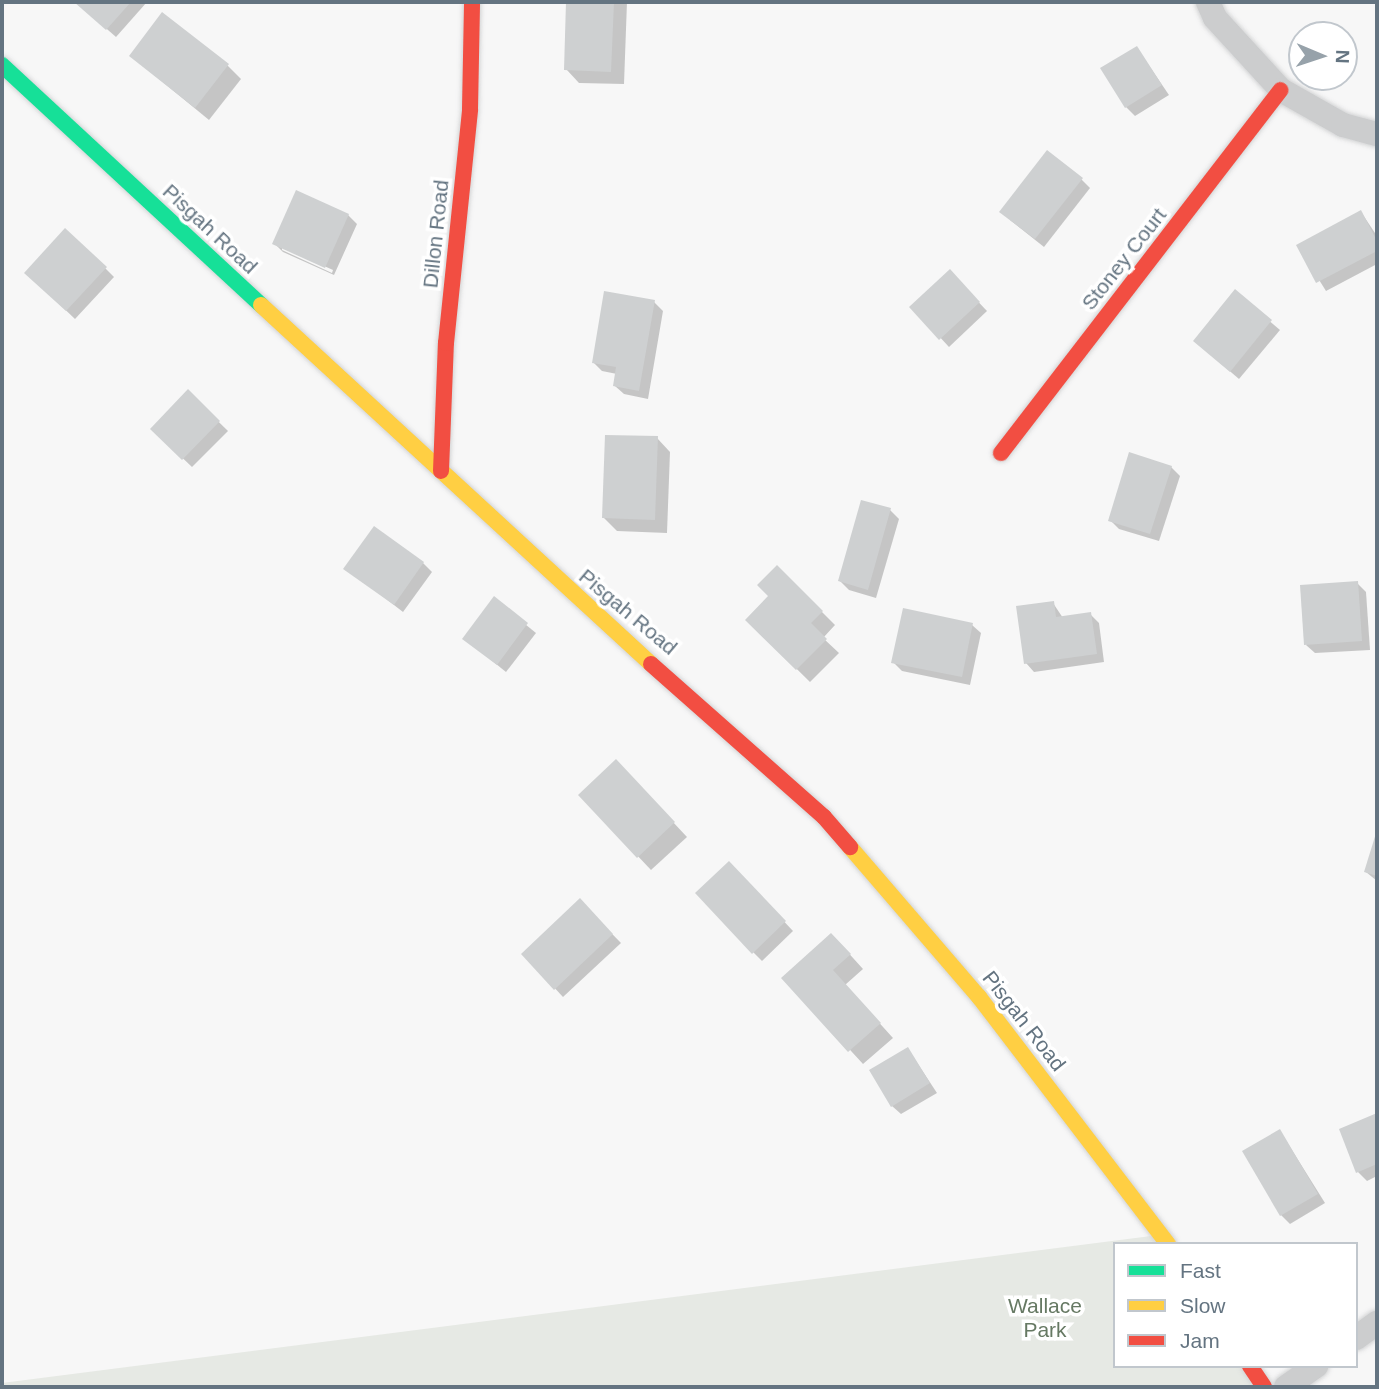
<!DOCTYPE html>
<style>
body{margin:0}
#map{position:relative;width:1379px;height:1389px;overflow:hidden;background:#f7f7f7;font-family:Helvetica,sans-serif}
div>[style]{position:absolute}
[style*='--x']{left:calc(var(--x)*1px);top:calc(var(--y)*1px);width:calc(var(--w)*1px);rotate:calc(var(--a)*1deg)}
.green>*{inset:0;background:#e6e9e4}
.shadow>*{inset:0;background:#0003}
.building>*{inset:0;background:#ced0d1}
.roads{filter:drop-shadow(0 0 2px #d3d4d5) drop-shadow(0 0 2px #d3d4d5)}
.street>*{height:24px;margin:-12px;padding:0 12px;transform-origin:12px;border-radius:12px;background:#cccdce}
.fast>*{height:16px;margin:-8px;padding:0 8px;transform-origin:8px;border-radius:8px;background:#16e098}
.slow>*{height:16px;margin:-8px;padding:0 8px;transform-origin:8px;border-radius:8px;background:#ffcf43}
.jam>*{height:16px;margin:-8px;padding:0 8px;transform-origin:8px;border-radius:8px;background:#f24e42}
span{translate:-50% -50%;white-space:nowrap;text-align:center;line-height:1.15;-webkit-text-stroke:7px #fff;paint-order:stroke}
.street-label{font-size:21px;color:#647481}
.park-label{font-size:21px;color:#667963}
.frame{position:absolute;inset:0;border:4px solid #647481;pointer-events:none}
.legend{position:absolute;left:1113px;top:1242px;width:245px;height:126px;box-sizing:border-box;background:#fff;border:2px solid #c1c7cd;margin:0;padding:9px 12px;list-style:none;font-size:21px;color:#647481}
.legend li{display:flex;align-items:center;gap:14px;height:35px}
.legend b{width:35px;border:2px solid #c1c7cd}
.north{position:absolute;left:1288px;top:21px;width:70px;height:70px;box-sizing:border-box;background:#fff;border:2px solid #c1c7cd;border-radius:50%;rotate:92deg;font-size:19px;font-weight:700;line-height:28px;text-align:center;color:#647481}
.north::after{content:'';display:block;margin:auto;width:24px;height:32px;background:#97a2aa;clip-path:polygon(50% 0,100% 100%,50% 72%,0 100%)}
</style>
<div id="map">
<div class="green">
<i style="clip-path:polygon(1159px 1235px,1165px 1244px,1115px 1244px,1115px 1366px,1245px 1366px,1259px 1387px,2px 1387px,2px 1383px)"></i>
</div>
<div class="shadow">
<i style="clip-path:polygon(76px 2px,147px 2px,116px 37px)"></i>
<i style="clip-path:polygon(568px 2px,627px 2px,624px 84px,579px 83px,566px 69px)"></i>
<i style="clip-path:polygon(1137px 48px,1169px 95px,1135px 116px,1126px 107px)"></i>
<i style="clip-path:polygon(131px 56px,227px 65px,241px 79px,209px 120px)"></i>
<i style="clip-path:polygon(1081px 179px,1090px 188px,1044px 247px,1010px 220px)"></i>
<i style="clip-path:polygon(1361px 212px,1377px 236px,1377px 264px,1326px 291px,1298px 246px)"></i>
<i style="clip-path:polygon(evenodd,348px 215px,357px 224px,334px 275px,283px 252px,274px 243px,348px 215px,282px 247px,333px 270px,332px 273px,282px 250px,282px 247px)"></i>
<i style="clip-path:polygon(105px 268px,114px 277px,75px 319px,35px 281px)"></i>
<i style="clip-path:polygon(950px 272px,987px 311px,949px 347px,912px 307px)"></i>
<i style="clip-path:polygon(1235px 292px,1280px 330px,1239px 379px,1204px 349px)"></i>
<i style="clip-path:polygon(654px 302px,663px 311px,648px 399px,624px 394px,615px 386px,617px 374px,602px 371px,593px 362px)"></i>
<i style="clip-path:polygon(188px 392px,228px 431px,192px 467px,152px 429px)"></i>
<i style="clip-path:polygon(657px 438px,670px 452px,667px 533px,617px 531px,603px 517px)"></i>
<i style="clip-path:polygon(1171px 467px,1180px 476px,1159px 541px,1119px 529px,1110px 520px)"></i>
<i style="clip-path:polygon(890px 510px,899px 519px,876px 598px,849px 590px,840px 581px)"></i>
<i style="clip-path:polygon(423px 563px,432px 572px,403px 612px,346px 568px)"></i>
<i style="clip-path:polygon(777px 567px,835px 625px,823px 638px,839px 653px,810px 682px,747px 620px,771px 596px)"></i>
<i style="clip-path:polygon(1357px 583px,1366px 592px,1370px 650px,1315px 653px,1306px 645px)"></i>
<i style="clip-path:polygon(494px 599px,536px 633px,506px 672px,465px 639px)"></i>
<i style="clip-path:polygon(1053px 603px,1063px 618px,1090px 614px,1099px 623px,1104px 662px,1034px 672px,1026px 663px)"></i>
<i style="clip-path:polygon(972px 625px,981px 633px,970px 685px,902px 671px,893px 662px)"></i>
<i style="clip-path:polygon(629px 775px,687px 837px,651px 870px,580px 795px)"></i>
<i style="clip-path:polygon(1377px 834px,1377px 881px,1366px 872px)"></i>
<i style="clip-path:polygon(729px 863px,793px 931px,762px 961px,753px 952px)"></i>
<i style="clip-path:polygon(580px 901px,621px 943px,563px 997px,523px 954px)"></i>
<i style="clip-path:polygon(844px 948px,863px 969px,845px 985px,893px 1038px,863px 1064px,784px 978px)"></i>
<i style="clip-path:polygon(908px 1049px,937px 1093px,901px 1114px,892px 1106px)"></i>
<i style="clip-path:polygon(1377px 1115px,1377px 1176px,1367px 1181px,1358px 1172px,1341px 1130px)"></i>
<i style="clip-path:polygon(1280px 1131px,1325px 1203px,1290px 1224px,1281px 1215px)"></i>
</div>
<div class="building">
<i style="clip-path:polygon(74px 2px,131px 2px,106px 30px)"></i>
<i style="clip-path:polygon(566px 2px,614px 2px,611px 72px,564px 70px)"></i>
<i style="clip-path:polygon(162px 12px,229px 64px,195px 108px,129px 56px)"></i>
<i style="clip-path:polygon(1137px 46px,1162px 85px,1125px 108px,1100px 68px)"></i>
<i style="clip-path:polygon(1047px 150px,1083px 178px,1035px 239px,999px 212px)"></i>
<i style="clip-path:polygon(296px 190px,349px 214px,325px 268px,272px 244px)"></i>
<i style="clip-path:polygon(1361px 210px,1377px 241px,1377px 251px,1316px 283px,1296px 245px)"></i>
<i style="clip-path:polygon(65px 228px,107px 267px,66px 311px,24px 273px)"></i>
<i style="clip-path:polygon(950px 269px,980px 302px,939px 340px,909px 307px)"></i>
<i style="clip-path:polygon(1235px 289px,1272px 320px,1230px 372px,1193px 341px)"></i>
<i style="clip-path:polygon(604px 291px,655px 300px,639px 391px,613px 386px,616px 367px,592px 363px)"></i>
<i style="clip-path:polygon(188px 389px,220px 421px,182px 460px,150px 429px)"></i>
<i style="clip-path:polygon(605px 435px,658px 436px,655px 520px,602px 518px)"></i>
<i style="clip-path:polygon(1129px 452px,1172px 466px,1150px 534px,1108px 521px)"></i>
<i style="clip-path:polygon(861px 500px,891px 508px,868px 590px,838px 581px)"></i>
<i style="clip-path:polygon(374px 526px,424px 562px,394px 605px,343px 569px)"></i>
<i style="clip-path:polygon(777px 565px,823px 611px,811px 623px,827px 639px,796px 670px,745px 620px,768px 596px,757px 585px)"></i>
<i style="clip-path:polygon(1358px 581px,1362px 641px,1304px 645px,1300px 585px)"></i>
<i style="clip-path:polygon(494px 596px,528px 623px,497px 665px,462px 639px)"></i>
<i style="clip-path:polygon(1054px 601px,1056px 617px,1091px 612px,1097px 654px,1024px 664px,1016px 606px)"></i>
<i style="clip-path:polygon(903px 608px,973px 623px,962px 677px,891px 663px)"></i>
<i style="clip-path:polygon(616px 759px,675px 822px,637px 858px,578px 795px)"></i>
<i style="clip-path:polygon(1377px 830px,1377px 876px,1364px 872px)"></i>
<i style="clip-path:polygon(729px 861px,786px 921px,752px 954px,695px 893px)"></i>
<i style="clip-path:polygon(580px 898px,613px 934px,554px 990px,521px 954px)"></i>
<i style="clip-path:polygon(831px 933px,851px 954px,833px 970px,881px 1023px,848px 1052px,781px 978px)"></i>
<i style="clip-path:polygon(908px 1047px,930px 1083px,891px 1107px,869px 1070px)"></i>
<i style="clip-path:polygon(1377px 1113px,1377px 1164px,1356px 1173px,1339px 1129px)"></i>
<i style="clip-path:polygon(1280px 1129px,1318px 1194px,1280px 1216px,1242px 1151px)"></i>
</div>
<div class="roads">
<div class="street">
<i style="--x:1208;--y:2;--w:17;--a:66"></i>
<i style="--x:1215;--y:18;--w:98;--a:47.5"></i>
<i style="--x:1281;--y:90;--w:71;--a:29.4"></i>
<i style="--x:1343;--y:125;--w:35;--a:15"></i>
<i style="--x:1356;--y:1338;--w:26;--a:-36"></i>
<i style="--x:1286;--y:1387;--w:37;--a:-35"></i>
</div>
<div class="fast">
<i style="--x:2;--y:65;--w:353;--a:42.8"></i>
</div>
<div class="slow">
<i style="--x:261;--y:305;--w:530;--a:42.63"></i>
<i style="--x:850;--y:847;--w:198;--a:49.3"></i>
<i style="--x:979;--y:997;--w:311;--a:52.6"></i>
</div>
<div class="jam">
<i style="--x:1001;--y:453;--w:458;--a:-52.4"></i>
<i style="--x:441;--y:471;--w:128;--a:-87.8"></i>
<i style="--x:446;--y:343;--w:235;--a:-84.1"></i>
<i style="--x:470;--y:109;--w:107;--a:-88.9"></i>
<i style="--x:651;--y:664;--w:231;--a:41.5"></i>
<i style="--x:824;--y:817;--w:40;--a:49"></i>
<i style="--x:1250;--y:1366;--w:25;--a:56"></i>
</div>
</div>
<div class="street-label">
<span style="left:210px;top:229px;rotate:43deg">Pisgah Road</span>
<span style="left:436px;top:234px;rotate:-84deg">Dillon Road</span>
<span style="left:1124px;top:259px;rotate:-52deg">Stoney Court</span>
<span style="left:628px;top:612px;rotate:40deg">Pisgah Road</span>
<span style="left:1024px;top:1021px;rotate:52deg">Pisgah Road</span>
</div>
<div class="park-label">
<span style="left:1045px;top:1318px">Wallace<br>Park</span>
</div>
<div class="frame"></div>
<ul class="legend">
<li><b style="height:9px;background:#16e098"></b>Fast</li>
<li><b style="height:9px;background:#ffcf43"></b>Slow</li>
<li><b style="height:9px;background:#f24e42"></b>Jam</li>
</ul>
<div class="north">N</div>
</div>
